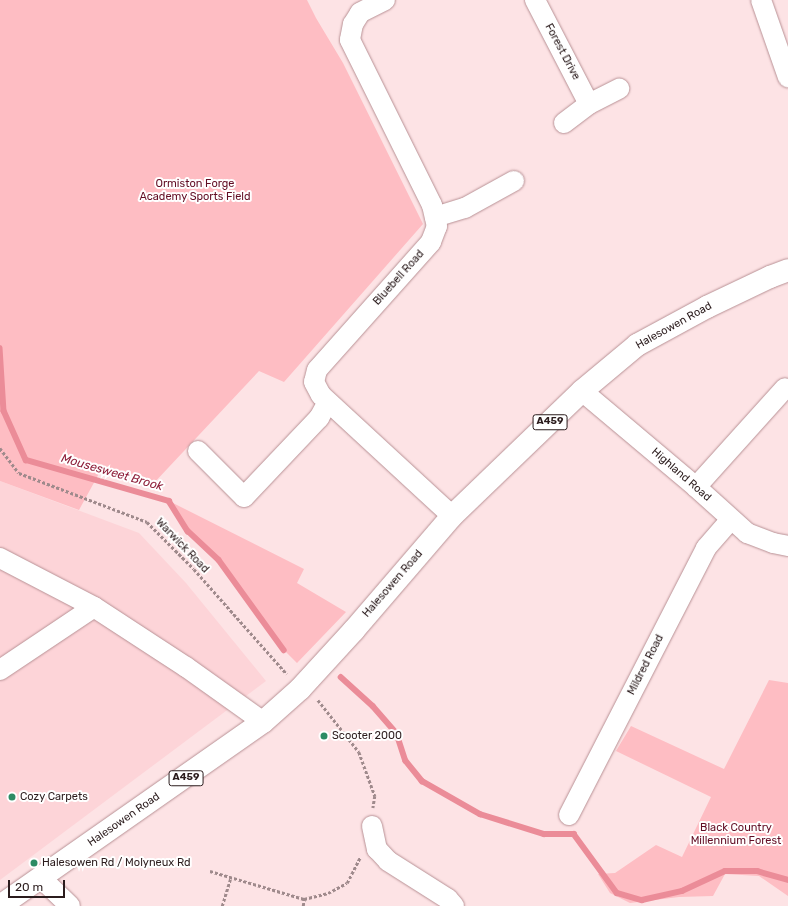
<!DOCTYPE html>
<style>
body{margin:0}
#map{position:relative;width:788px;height:906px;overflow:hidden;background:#fde3e5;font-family:Rubik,sans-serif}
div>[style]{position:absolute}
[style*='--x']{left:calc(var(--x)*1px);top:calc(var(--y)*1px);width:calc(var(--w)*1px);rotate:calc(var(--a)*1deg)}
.built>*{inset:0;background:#fdd4d8}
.green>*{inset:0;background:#febdc3}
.stream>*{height:5.5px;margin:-2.75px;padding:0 2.75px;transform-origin:2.75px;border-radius:2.75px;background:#eb8c98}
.path>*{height:2.5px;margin-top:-1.25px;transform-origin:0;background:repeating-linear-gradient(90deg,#9f8a8c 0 3px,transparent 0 5px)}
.roads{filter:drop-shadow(0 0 1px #b89195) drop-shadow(0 0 1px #b89195)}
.minor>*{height:20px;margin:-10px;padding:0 10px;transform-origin:10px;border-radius:10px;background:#fff}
.major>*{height:22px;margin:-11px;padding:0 11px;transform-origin:11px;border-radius:11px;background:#fff}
.dots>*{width:11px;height:11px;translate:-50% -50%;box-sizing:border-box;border:2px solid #fff;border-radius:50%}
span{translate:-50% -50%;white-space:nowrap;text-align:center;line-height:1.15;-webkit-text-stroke:4px #fff;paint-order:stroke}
.shield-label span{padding:1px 3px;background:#fff;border:1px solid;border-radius:3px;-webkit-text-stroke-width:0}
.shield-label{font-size:10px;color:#2b1c1d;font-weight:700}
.street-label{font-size:11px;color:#2b1c1d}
.park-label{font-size:11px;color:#620d24}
.poi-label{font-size:11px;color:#2b1c1d}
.left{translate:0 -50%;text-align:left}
.water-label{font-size:12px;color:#8e1f3a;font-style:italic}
.scale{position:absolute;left:8px;top:880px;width:57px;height:18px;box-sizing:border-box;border:2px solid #2b1c1d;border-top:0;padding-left:5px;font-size:12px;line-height:14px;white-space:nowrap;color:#2b1c1d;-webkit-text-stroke:3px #fff;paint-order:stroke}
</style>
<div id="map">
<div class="built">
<i style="clip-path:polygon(0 481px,139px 533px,186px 583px,266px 681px,0 880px)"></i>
</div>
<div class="green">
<i style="clip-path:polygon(0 0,307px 0,316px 18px,343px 63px,423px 224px,284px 382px,259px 371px,153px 484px,102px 468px,79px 510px,0 481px)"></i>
<i style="clip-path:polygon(169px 501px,304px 569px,297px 583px,346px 612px,297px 663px,284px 650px,219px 560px,188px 531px)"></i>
<i style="clip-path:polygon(769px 680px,788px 683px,788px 896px,759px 876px,725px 874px,713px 896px,679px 897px,630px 903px,610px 893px,598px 874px,615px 873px,656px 845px,682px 857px,711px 797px,616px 751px,631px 726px,724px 769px)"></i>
</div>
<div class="stream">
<i style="--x:0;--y:348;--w:63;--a:86.4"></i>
<i style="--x:4;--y:411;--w:54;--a:65.8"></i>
<i style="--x:26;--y:460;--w:149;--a:16"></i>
<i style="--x:169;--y:501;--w:36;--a:58"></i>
<i style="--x:188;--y:531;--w:42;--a:43.1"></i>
<i style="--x:219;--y:560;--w:111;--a:54.2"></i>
<i style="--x:341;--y:677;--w:43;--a:42.2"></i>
<i style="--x:373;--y:706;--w:37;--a:49"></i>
<i style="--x:397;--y:734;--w:28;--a:72"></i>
<i style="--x:406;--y:761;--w:26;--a:51"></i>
<i style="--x:422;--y:781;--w:67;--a:29.6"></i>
<i style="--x:480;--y:814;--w:67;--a:17.4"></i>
<i style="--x:544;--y:834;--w:30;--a:0"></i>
<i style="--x:574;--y:834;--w:73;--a:53.9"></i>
<i style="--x:617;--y:893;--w:26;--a:16"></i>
<i style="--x:642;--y:900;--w:41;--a:-12.7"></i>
<i style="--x:682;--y:891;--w:47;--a:-24.9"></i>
<i style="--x:725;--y:871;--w:32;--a:0"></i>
<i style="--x:757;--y:871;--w:32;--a:16"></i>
</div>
<div class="path">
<i style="--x:0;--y:448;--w:31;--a:53"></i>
<i style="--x:19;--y:473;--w:137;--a:20.9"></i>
<i style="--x:147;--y:522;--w:66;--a:45"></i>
<i style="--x:194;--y:569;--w:140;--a:48.5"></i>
<i style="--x:318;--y:700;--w:66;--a:51.7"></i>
<i style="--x:359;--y:752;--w:47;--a:70"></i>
<i style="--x:375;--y:796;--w:12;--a:99"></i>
<i style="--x:210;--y:871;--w:98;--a:16.6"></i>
<i style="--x:304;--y:899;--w:25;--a:-14"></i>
<i style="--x:328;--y:893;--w:21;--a:-28"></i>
<i style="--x:347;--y:883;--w:29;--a:-63"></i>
<i style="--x:222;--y:906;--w:30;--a:-73"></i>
<i style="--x:303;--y:906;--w:7;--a:-82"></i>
</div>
<div class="roads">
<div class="minor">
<i style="--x:385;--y:0;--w:28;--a:153"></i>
<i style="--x:360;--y:13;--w:13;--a:122"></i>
<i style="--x:353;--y:24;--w:16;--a:101"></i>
<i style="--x:350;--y:40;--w:184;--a:63.6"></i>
<i style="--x:432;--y:205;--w:22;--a:77"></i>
<i style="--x:437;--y:226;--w:17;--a:111"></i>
<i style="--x:431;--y:242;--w:171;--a:131.7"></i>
<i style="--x:317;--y:370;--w:12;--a:104"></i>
<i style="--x:314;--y:382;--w:15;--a:62"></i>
<i style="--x:321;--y:395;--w:178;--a:42.7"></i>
<i style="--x:535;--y:0;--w:117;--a:62.6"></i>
<i style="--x:761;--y:0;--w:82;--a:70.7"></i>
<i style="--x:564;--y:123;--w:31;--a:-37"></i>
<i style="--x:589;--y:104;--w:34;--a:-27"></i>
<i style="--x:435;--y:217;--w:31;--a:-17"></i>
<i style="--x:465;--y:208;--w:56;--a:-28.9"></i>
<i style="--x:582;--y:391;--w:149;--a:40.1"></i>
<i style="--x:696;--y:487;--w:69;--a:42"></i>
<i style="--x:747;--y:533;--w:28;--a:21"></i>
<i style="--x:773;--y:543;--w:15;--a:11"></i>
<i style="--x:198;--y:451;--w:65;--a:45"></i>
<i style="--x:244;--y:497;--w:109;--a:-46.5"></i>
<i style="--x:319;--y:418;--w:18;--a:-61"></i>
<i style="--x:696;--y:487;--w:133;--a:-48"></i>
<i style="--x:0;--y:558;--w:106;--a:27.5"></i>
<i style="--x:0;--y:670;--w:113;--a:-33.8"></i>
<i style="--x:94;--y:607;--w:110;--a:33.1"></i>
<i style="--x:186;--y:667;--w:95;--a:35.5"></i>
<i style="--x:569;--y:815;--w:300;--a:-62.8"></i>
<i style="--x:706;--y:548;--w:37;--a:-49"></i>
<i style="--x:372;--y:826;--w:24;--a:78"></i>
<i style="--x:377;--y:849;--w:16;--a:47"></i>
<i style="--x:388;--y:861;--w:71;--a:32.3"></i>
<i style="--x:448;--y:899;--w:9;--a:49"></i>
<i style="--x:41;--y:878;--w:40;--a:44"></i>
</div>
<div class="major">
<i style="--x:0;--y:906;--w:321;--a:-35"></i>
<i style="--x:263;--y:722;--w:50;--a:-41.7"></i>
<i style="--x:300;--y:689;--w:80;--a:-47.5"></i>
<i style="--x:354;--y:630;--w:150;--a:-49.3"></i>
<i style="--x:452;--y:516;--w:180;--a:-43.9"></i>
<i style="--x:582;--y:391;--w:72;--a:-39.9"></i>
<i style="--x:637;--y:345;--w:80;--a:-28.5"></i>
<i style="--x:707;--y:307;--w:70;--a:-25.5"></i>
<i style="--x:770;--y:277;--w:19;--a:-21"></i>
</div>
</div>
<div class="dots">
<i style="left:324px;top:736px;background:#2c8c65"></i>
<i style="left:12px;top:797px;background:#2c8c65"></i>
<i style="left:34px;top:863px;background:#2c8c65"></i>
</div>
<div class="shield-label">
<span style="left:550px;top:422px">A459</span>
<span style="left:186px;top:778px">A459</span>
</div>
<div class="street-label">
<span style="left:562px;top:52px;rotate:62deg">Forest Drive</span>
<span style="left:399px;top:278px;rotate:-48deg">Bluebell Road</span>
<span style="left:674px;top:326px;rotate:-29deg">Halesowen Road</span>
<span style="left:681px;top:475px;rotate:41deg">Highland Road</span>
<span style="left:182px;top:546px;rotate:46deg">Warwick Road</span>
<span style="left:393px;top:584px;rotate:-49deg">Halesowen Road</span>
<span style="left:646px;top:665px;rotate:-63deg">Mildred Road</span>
<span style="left:124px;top:820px;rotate:-35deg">Halesowen Road</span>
</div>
<div class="park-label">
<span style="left:195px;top:191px">Ormiston Forge<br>Academy Sports Field</span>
<span style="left:736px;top:835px">Black Country<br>Millennium Forest</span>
</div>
<div class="poi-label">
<span class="left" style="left:332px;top:736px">Scooter 2000</span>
<span class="left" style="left:20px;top:797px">Cozy Carpets</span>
<span class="left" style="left:42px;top:863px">Halesowen Rd / Molyneux Rd</span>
</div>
<div class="water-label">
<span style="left:112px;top:473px;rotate:16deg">Mousesweet Brook</span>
</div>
<div class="scale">20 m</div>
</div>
